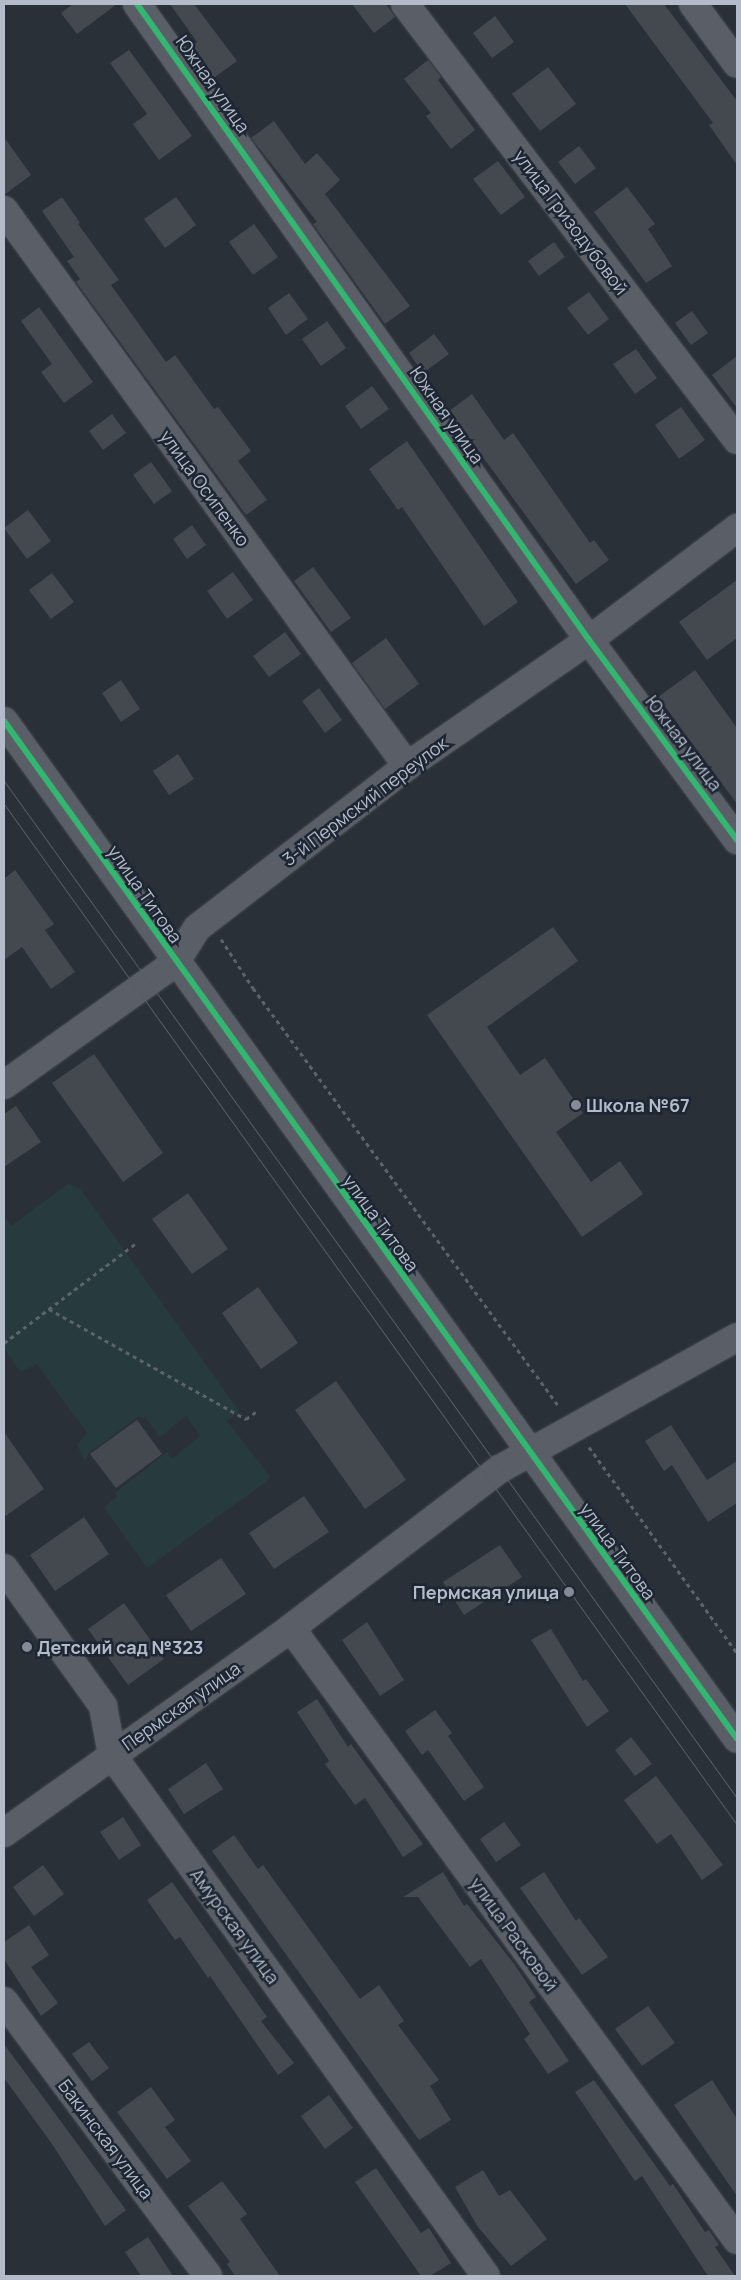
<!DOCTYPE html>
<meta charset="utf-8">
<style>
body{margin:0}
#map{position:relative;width:741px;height:2280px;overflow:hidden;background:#2a3038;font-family:Manrope,sans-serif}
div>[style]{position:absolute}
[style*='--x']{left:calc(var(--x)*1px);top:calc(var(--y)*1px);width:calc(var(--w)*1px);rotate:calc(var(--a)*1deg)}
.green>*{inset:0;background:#273a3e}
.building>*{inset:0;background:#444950}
.path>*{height:3px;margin-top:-1.5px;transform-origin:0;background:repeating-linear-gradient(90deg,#5d636a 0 4px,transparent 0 8px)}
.roads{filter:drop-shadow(0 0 1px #484c53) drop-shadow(0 0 1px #484c53)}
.minor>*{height:28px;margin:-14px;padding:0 14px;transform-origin:14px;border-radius:14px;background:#5a5e66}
.tram>*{height:1px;margin:-0.5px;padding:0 0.5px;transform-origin:0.5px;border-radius:0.5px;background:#595d64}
.cycleway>*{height:6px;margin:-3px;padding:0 3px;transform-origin:3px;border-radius:3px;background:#33b770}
.dots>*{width:14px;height:14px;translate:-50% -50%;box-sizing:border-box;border:2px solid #1d2633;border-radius:50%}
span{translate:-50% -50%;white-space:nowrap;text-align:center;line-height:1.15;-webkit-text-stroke:5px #1d2633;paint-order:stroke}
.street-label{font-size:18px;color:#b4bcc9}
.poi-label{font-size:18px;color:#b4bcc9;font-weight:700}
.left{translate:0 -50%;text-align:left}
.right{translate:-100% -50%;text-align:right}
.frame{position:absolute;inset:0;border:5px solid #b4bcc9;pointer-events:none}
</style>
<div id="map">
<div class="green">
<i style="clip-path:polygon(68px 1184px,80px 1188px,240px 1412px,227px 1421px,271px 1478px,147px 1568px,104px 1507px,117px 1497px,115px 1493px,167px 1452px,172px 1459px,200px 1436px,186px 1416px,160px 1437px,146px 1418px,138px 1417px,89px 1453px,85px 1461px,77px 1445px,87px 1433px,37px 1364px,20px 1372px,4px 1348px,4px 1216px,11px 1226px)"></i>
</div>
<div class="building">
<i style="clip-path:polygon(73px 4px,117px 4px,77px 34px,61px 13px)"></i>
<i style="clip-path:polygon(170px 4px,194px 4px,237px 61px,211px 80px,188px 49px,197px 42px)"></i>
<i style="clip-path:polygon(352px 4px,386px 4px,395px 17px,374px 33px)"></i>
<i style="clip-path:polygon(625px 4px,664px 4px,737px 101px,737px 165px,709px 125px,713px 123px)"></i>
<i style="clip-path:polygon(495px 16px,514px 42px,492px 58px,473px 33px)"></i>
<i style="clip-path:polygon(129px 50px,192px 136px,159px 160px,133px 124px,147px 114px,110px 63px)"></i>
<i style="clip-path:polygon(428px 60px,441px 77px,438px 80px,475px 130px,451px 149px,426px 116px,431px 113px,404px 79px)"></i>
<i style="clip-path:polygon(548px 67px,576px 104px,540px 131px,512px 94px)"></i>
<i style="clip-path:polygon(274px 121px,305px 164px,317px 153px,340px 180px,325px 194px,410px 306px,385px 324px,313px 224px,317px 222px,251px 138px)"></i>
<i style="clip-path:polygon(4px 137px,31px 175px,4px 195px)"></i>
<i style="clip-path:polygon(579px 146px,596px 168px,575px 184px,558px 162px)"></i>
<i style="clip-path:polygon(498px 161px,525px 197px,501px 215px,473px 179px)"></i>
<i style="clip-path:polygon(627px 187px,655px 224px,648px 229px,672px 266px,646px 283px,594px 212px)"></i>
<i style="clip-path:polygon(62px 197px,80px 223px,78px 224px,119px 280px,111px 285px,166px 362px,175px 355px,214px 409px,218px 407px,251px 451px,238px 461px,267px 500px,246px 515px,76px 282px,80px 279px,67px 261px,74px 257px,42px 211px)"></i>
<i style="clip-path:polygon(176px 197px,196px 225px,165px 248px,144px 219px)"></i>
<i style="clip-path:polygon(254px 224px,278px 257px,253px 275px,229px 242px)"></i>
<i style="clip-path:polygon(554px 242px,565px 257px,539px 276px,528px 261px)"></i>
<i style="clip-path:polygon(589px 292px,609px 319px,588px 335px,567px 308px)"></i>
<i style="clip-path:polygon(289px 293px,308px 319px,286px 335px,268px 308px)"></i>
<i style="clip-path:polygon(39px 307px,93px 382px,64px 403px,41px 372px,52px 364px,21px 321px)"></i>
<i style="clip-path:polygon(692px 311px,708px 333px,691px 345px,675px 323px)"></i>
<i style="clip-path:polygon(327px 321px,346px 348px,321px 366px,302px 339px)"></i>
<i style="clip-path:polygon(434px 334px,449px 354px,423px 373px,409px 353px)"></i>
<i style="clip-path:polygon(636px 349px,657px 378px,635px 394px,613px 364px)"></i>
<i style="clip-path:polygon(737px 356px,737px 408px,712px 375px)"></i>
<i style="clip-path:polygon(372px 386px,389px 409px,361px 429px,345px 406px)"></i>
<i style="clip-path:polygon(472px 394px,504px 440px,513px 433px,590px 543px,594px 540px,609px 560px,576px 584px,449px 411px)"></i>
<i style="clip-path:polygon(681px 407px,705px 440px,679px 459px,655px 425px)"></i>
<i style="clip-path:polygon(112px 414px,126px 433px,103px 450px,89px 431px)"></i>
<i style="clip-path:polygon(407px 441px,518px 602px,484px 626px,402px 507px,398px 510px,369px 469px)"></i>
<i style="clip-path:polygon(151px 462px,172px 491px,154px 504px,133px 475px)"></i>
<i style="clip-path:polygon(28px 510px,51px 541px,27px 559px,4px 528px)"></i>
<i style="clip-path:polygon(192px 525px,206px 545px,187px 559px,173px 539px)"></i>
<i style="clip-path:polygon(313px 567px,351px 618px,331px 632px,294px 581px)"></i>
<i style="clip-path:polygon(233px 572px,253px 600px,227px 619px,207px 591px)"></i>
<i style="clip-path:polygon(52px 573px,74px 602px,51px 619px,29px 590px)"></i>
<i style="clip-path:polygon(737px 580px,737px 638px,707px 660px,679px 622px)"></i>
<i style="clip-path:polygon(285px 632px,301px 654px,269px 677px,253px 656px)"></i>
<i style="clip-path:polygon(386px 638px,419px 684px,385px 709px,352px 663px)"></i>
<i style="clip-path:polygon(695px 670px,737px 728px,737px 804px,658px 697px)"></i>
<i style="clip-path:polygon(121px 680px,140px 709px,121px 722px,102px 693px)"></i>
<i style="clip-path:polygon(319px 688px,342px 720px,325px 733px,302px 701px)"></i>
<i style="clip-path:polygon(178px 754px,194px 779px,169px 795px,153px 771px)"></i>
<i style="clip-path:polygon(15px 870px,54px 924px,45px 930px,75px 972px,51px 989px,22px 947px,4px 960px,4px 879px)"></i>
<i style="clip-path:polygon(553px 927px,578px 961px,487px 1027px,520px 1075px,545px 1058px,583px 1113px,556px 1132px,591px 1182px,620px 1161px,643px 1194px,582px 1237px,427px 1015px)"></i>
<i style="clip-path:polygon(94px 1054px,163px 1153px,123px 1182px,52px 1083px)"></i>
<i style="clip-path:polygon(16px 1106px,41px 1142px,4px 1167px,4px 1114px)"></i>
<i style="clip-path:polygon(188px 1193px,228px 1249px,192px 1274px,152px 1219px)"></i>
<i style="clip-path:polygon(258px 1287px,298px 1343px,261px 1369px,222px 1313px)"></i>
<i style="clip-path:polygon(336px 1381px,406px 1480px,365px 1509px,295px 1410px)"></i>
<i style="clip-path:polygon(137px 1420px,162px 1454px,116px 1488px,90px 1454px)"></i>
<i style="clip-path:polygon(671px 1425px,707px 1480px,737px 1461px,737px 1503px,708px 1522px,672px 1465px,664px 1471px,645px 1441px)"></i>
<i style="clip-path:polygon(4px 1432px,44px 1489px,4px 1517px)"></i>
<i style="clip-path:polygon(304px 1496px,329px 1532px,274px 1569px,249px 1533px)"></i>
<i style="clip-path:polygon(84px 1517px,109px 1554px,55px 1591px,30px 1555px)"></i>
<i style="clip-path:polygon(500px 1545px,522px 1577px,464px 1615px,443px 1582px)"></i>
<i style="clip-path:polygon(221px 1558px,246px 1594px,191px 1631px,166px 1595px)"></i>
<i style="clip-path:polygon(124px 1603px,164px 1659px,128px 1685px,88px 1629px)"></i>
<i style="clip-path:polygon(367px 1622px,404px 1680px,380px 1696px,342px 1640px)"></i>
<i style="clip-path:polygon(551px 1629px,583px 1681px,586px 1679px,609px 1711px,587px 1727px,531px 1640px)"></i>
<i style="clip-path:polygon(317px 1699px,348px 1747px,351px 1744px,423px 1844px,403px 1857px,365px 1798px,355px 1805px,325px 1764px,329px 1761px,297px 1712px)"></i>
<i style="clip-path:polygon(435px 1710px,452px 1733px,448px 1736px,484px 1787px,464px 1801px,428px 1750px,422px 1755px,405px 1731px)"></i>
<i style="clip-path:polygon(631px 1737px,652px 1764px,635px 1776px,615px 1750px)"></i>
<i style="clip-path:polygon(206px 1763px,223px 1789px,184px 1814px,168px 1789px)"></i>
<i style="clip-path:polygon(656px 1776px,723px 1865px,702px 1880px,671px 1834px,657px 1844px,624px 1800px)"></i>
<i style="clip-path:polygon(123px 1817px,141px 1845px,119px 1860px,100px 1832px)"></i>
<i style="clip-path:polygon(504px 1822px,521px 1845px,496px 1862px,480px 1839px)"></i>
<i style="clip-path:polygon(234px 1835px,258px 1869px,263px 1865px,360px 1999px,379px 1985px,404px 2021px,398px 2025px,439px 2080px,430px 2086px,451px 2120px,419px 2140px,212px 1851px)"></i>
<i style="clip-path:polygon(43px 1865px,64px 1894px,34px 1916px,13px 1887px)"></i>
<i style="clip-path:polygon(443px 1872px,464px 1906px,467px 1904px,515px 1965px,536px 1997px,529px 2002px,569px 2061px,548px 2074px,524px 2039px,530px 2034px,481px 1959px,470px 1967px,418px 1897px,403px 1897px)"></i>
<i style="clip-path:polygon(544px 1872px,576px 1921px,579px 1918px,608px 1957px,582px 1975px,520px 1888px)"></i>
<i style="clip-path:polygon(172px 1882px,267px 2017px,261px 2021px,294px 2063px,278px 2075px,210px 1976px,208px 1978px,180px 1937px,175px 1940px,147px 1900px)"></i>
<i style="clip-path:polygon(29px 1925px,49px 1955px,31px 1967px,58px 2003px,41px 2016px,4px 1959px,4px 1942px)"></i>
<i style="clip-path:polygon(648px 2006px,675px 2043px,642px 2066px,615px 2029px)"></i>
<i style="clip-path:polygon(89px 2042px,109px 2068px,92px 2081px,72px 2054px)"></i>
<i style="clip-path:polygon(4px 2044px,126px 2210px,105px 2226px,52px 2144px,4px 2078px)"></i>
<i style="clip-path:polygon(594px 2080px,670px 2186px,673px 2184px,705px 2232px,709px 2230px,719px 2245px,715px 2247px,735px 2276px,708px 2276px,642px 2176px,635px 2181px,575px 2092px)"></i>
<i style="clip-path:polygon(712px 2080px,737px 2119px,737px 2196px,674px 2105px)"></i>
<i style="clip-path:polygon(151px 2087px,175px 2120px,165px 2127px,191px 2161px,167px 2179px,117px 2112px)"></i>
<i style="clip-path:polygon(329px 2095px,353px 2128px,325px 2149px,301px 2116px)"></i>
<i style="clip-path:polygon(376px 2168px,421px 2233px,429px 2228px,451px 2263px,430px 2276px,421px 2276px,355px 2182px)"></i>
<i style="clip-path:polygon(483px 2170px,499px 2196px,510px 2190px,547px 2239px,511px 2266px,478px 2227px,455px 2187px)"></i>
<i style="clip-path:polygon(222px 2181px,247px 2214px,240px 2219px,280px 2276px,235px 2276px,227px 2264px,230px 2262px,188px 2206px)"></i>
<i style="clip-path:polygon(148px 2237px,173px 2276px,141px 2276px,125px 2252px)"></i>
</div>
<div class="path">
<i style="--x:221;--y:939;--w:59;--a:56.9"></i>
<i style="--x:253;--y:988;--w:520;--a:53.83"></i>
<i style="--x:49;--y:1309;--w:226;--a:29.2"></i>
<i style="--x:246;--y:1419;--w:14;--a:-36"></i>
<i style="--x:4;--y:1343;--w:164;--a:-37.1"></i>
<i style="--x:589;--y:1447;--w:254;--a:54.3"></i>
</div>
<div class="roads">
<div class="minor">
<i style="--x:137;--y:4;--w:780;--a:54.6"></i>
<i style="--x:589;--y:640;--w:249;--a:53.5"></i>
<i style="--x:405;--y:4;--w:548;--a:52.71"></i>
<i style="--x:693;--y:4;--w:74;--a:53.7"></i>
<i style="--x:4;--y:210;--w:687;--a:54.06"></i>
<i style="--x:4;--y:721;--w:1254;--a:54.24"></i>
<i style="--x:4;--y:1085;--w:210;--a:-35.5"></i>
<i style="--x:175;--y:963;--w:41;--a:-57.8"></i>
<i style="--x:197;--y:928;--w:265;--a:-37.6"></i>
<i style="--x:407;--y:766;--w:221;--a:-34.7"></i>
<i style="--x:589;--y:640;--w:186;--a:-37.1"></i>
<i style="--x:4;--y:1568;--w:170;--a:54.3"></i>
<i style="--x:103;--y:1706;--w:50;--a:79.6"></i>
<i style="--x:112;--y:1755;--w:641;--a:54.33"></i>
<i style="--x:291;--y:1628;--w:757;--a:53.92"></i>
<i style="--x:4;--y:1833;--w:353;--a:-35.5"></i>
<i style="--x:291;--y:1628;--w:263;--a:-37.3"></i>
<i style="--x:500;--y:1469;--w:271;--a:-29.1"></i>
<i style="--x:4;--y:2001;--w:342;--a:53.4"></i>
</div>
</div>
<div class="tram">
<i style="--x:4;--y:781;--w:1254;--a:54.22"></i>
<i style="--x:4;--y:804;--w:1257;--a:54.32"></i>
</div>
<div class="cycleway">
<i style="--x:137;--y:4;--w:780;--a:54.6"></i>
<i style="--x:589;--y:640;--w:249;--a:53.5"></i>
<i style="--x:4;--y:721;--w:1254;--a:54.24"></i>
</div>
<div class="dots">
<i style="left:576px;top:1105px;background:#848b96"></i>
<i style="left:569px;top:1592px;background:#848b96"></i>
<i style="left:27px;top:1647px;background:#848b96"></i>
</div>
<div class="street-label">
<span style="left:213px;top:84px;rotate:55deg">Южная улица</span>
<span style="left:571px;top:222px;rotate:53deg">улица Гризодубовой</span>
<span style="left:447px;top:415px;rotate:55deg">Южная улица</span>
<span style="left:205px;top:488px;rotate:54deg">улица Осипенко</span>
<span style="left:684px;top:743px;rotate:53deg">Южная улица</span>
<span style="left:365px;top:801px;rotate:-37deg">3-й Пермский переулок</span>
<span style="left:145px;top:894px;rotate:55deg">улица Титова</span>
<span style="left:381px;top:1223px;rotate:54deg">улица Титова</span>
<span style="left:618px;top:1551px;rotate:54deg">улица Титова</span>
<span style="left:181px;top:1706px;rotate:-35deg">Пермская улица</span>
<span style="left:235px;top:1926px;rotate:54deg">Амурская улица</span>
<span style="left:514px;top:1934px;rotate:54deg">улица Расковой</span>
<span style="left:106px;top:2139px;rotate:53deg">Бакинская улица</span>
</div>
<div class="poi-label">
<span class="left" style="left:586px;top:1105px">Школа №67</span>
<span class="right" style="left:559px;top:1592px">Пермская улица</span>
<span class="left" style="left:37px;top:1647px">Детский сад №323</span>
</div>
<div class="frame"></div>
</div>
